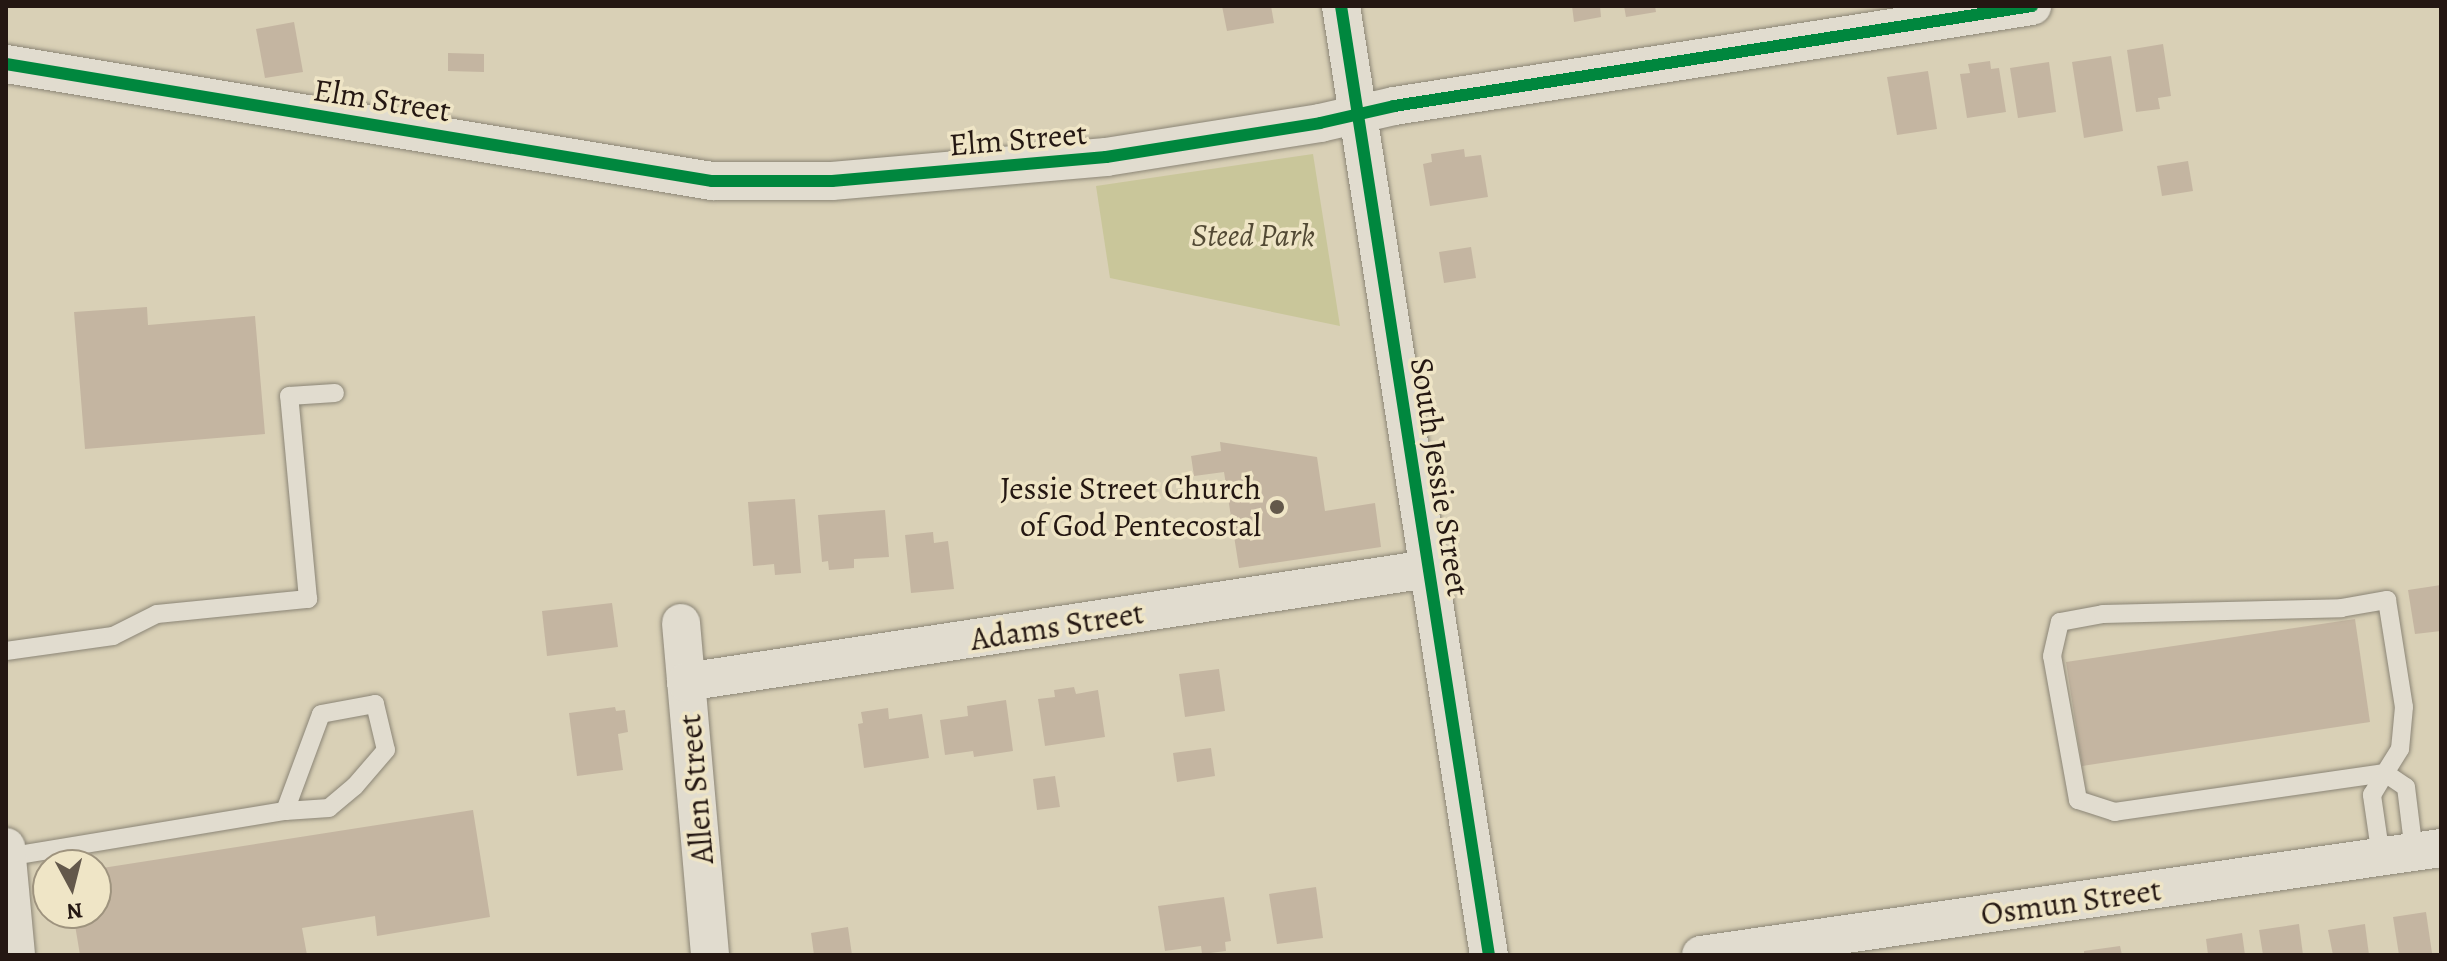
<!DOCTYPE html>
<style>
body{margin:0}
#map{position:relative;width:2447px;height:961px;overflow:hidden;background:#d9d0b6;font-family:Alegreya,serif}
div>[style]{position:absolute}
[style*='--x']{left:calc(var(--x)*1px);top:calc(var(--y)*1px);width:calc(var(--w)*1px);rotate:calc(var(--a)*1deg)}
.green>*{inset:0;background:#c9c69a}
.building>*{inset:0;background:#c4b5a1}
.roads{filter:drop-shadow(0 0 2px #8b8576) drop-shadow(0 0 2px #8b8576)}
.service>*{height:18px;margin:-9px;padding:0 9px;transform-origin:9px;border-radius:9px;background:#e1dccf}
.minor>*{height:38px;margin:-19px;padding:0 19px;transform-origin:19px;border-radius:19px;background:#e1dccf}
.cycleway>*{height:12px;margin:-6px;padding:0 6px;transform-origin:6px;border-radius:6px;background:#00873e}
.dots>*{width:22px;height:22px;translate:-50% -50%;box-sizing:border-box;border:4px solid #efe5c6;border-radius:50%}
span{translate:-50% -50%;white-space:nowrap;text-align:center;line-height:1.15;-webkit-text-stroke:7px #efe5c6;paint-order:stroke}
.street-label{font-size:32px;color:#241712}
.park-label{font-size:32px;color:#524934;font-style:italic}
.poi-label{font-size:32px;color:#241712}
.right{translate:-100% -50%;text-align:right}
.frame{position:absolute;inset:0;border:8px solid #241712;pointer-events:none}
.north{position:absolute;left:32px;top:849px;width:80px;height:80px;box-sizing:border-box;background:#efe5c6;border:2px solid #9e937e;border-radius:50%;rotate:173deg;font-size:22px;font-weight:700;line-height:32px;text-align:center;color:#241712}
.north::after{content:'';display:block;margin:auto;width:28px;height:36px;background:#63584b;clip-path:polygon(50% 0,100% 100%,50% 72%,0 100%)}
</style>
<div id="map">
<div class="green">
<i style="clip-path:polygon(1313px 154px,1340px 326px,1110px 278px,1096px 186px)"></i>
</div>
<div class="building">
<i style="clip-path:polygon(1222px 6px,1271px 6px,1274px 23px,1227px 31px)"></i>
<i style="clip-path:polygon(1572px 6px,1600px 6px,1601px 17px,1574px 22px)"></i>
<i style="clip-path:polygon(1624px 6px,1655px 6px,1656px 12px,1626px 17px)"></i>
<i style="clip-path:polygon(294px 22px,303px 72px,265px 78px,256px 29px)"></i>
<i style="clip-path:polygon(2163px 44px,2171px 96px,2158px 98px,2160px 109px,2136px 112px,2127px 50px)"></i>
<i style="clip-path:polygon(448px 53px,484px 54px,484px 72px,448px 71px)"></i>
<i style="clip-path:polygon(2111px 56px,2123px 131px,2084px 138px,2072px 62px)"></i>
<i style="clip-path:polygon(1990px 61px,1991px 69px,1999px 68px,2006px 112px,1967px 118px,1960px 74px,1970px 73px,1968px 64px)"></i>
<i style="clip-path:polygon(2049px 62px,2056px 112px,2018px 118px,2010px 68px)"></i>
<i style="clip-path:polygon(1928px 71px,1937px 129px,1897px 135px,1887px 77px)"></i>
<i style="clip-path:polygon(1464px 149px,1465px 157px,1481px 155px,1488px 197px,1430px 206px,1423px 164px,1432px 162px,1431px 154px)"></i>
<i style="clip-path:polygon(2188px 161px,2193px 191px,2162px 196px,2157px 166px)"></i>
<i style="clip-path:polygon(1471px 247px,1476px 278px,1444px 283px,1439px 252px)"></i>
<i style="clip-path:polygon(147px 307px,148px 325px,255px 316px,265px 434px,85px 449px,74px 312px)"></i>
<i style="clip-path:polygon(1220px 442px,1317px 457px,1325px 511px,1375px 503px,1381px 547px,1239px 568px,1224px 472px,1194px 476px,1191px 456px,1221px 451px)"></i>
<i style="clip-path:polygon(795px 499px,801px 573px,775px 575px,774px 564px,753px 566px,748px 502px)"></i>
<i style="clip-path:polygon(885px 510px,889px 557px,854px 559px,854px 568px,829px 570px,828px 561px,822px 562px,818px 515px)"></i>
<i style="clip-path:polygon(933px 532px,934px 543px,948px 541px,954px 589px,911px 593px,905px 535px)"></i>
<i style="clip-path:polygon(2441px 585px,2441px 631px,2415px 634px,2408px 590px)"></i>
<i style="clip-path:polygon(612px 603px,618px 647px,547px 656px,542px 611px)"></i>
<i style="clip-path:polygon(2355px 619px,2370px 722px,2082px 766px,2066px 662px)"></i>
<i style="clip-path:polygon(1219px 669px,1225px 711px,1185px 717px,1179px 674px)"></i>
<i style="clip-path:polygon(1074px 687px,1076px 694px,1098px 690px,1105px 737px,1045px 746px,1038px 699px,1055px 697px,1054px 690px)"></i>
<i style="clip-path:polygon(1006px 700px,1013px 751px,974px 757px,973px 751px,945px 755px,940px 720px,968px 716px,967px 706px)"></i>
<i style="clip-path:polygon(615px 707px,616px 711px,625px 710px,628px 732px,618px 734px,623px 770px,577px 776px,569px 713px)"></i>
<i style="clip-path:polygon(888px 708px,889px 719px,922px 714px,929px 758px,864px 768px,858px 724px,863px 723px,861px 712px)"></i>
<i style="clip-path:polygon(1211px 748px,1215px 776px,1177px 782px,1173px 753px)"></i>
<i style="clip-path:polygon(1055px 776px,1060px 807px,1037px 810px,1033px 779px)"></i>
<i style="clip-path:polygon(473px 810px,490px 917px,377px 936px,375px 916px,302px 928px,307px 955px,80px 955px,73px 913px,96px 913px,96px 869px)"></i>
<i style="clip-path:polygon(1316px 887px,1323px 938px,1277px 944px,1269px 894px)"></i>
<i style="clip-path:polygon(1224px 897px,1231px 941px,1225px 942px,1226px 951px,1202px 954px,1201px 946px,1165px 951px,1158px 906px)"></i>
<i style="clip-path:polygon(2426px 912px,2432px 953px,2399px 955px,2393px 917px)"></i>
<i style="clip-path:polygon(2299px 924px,2303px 955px,2263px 955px,2259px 930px)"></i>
<i style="clip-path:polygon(2365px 924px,2369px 955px,2333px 955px,2328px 930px)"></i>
<i style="clip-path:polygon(848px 927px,852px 955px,814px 955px,811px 933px)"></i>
<i style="clip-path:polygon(2242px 933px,2245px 955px,2208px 955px,2206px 939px)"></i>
<i style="clip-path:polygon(2120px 946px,2122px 955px,2084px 955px,2084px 951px)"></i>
</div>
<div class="roads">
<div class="service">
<i style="--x:2387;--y:600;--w:108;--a:81"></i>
<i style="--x:2404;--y:707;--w:42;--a:95.4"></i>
<i style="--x:2400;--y:749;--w:28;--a:122"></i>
<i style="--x:2385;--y:773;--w:273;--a:171.8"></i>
<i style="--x:2115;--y:812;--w:39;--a:-162"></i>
<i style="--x:2078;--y:800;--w:146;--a:-100.2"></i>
<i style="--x:2052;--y:656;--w:35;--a:-77"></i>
<i style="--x:2060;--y:622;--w:44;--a:-10.5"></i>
<i style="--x:2103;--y:614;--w:238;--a:-1.4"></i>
<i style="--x:2341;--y:608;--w:47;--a:-9.9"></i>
<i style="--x:6;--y:651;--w:108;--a:-8"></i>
<i style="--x:113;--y:636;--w:49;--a:-26.6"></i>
<i style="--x:157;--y:614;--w:152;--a:-5.7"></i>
<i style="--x:308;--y:599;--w:204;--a:-95.3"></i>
<i style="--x:289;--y:396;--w:46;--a:-3.7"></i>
<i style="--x:7;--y:857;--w:282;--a:-9.4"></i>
<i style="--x:285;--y:811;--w:103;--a:-69.6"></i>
<i style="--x:321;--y:714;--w:55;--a:-10.5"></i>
<i style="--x:375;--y:704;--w:47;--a:76.6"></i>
<i style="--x:386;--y:750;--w:48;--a:130.7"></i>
<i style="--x:355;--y:786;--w:34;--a:140"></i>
<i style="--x:329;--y:808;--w:44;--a:176.1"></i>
<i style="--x:2381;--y:857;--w:63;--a:-98.3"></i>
<i style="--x:2372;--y:795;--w:26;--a:-59"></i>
<i style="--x:2385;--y:773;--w:25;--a:34"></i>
<i style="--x:2406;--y:787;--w:65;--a:83"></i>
</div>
<div class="minor">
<i style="--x:1341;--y:6;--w:960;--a:81.14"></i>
<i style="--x:6;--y:64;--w:716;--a:9.41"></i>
<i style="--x:712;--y:181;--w:120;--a:0"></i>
<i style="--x:832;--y:181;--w:275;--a:-5"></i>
<i style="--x:1106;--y:157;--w:217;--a:-9"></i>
<i style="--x:1320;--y:123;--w:76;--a:-12.9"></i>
<i style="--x:1394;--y:106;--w:646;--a:-8.91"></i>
<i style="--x:681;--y:623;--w:333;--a:85"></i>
<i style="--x:686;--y:682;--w:751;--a:-8.66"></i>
<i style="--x:6;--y:847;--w:108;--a:84.7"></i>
<i style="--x:1701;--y:955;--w:748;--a:-8.23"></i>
</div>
</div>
<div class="cycleway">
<i style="--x:1341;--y:6;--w:960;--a:81.14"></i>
<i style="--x:6;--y:64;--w:716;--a:9.41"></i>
<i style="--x:712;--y:181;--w:120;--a:0"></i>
<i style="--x:832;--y:181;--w:275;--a:-5"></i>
<i style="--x:1106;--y:157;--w:217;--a:-9"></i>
<i style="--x:1320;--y:123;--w:76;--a:-12.9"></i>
<i style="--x:1394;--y:106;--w:646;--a:-8.91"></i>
</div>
<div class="dots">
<i style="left:1277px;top:507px;background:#63584b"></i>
</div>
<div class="street-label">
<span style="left:382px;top:100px;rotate:9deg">Elm Street</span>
<span style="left:1018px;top:139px;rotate:-5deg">Elm Street</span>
<span style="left:1440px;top:477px;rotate:81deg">South Jessie Street</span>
<span style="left:1057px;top:626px;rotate:-9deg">Adams Street</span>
<span style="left:696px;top:789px;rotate:-95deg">Allen Street</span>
<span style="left:2071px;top:902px;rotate:-8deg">Osmun Street</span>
</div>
<div class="park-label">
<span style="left:1253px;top:235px">Steed Park</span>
</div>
<div class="poi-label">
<span class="right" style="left:1261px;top:507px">Jessie Street Church<br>of God Pentecostal</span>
</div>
<div class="frame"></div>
<div class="north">N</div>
</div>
